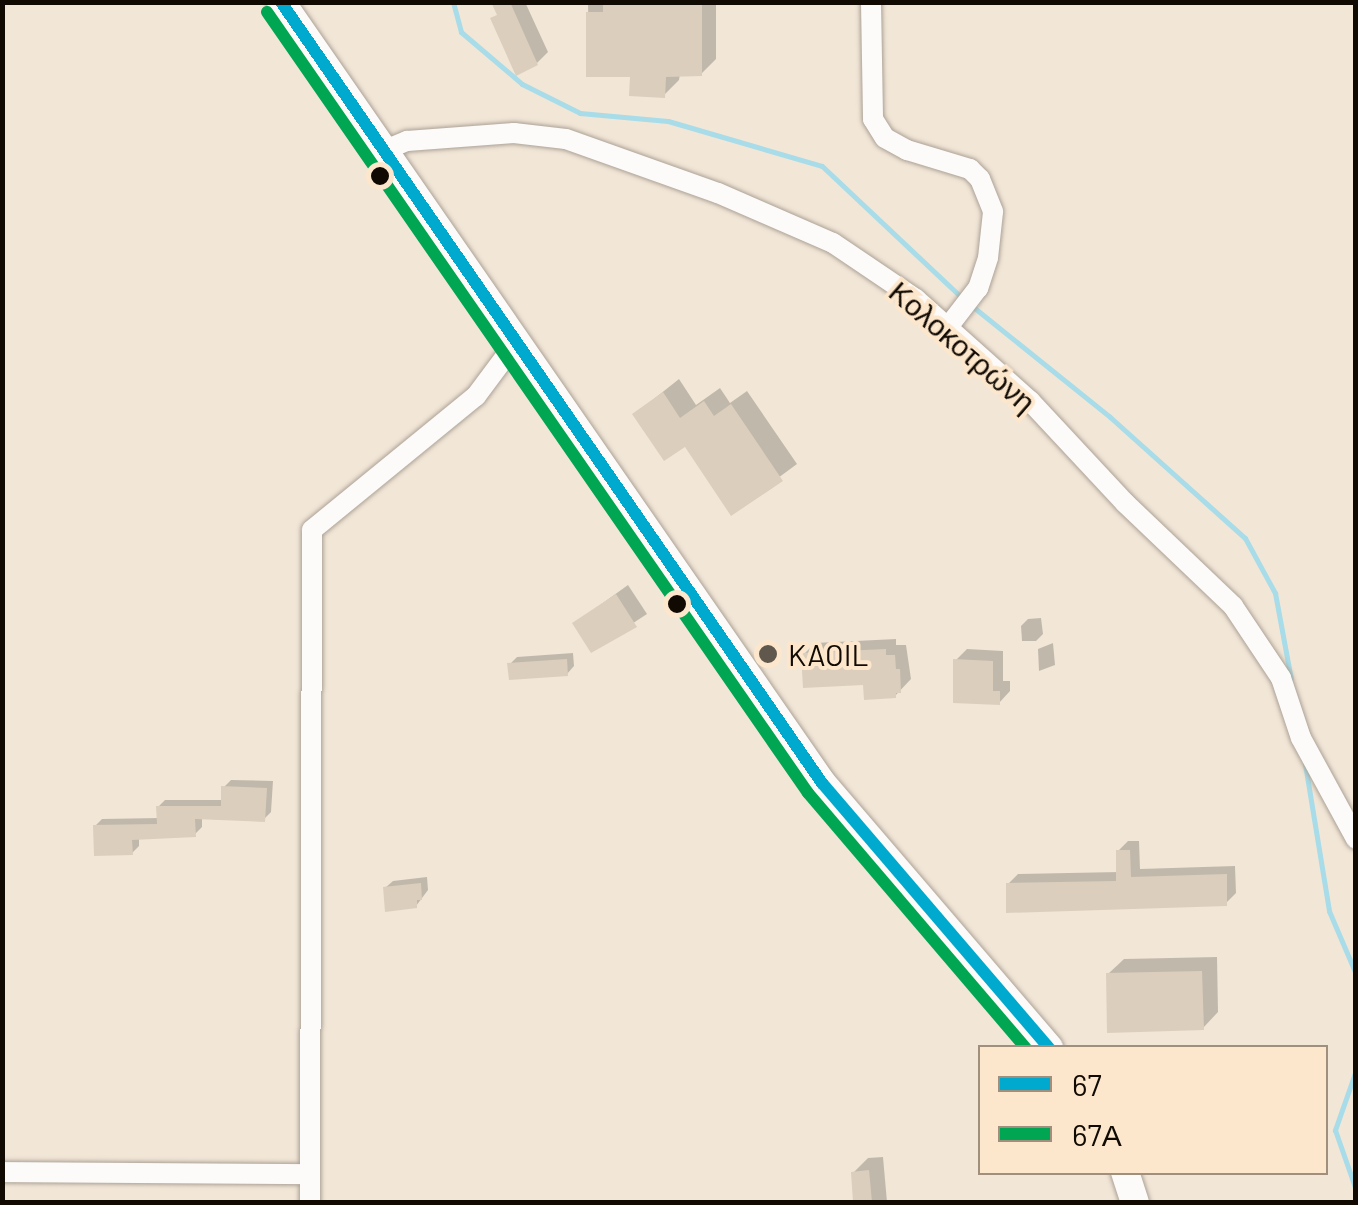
<!DOCTYPE html>
<meta charset="utf-8">
<style>
body{margin:0}
#map{position:relative;width:1358px;height:1205px;overflow:hidden;background:#f2e6d7;font-family:Barlow,sans-serif}
div>[style]{position:absolute}
[style*='--x']{left:calc(var(--x)*1px);top:calc(var(--y)*1px);width:calc(var(--w)*1px);rotate:calc(var(--a)*1deg)}
.shadow>*{inset:0;background:#0003}
.stream>*{height:5px;margin:-2.5px;padding:0 2.5px;transform-origin:2.5px;border-radius:2.5px;background:#a7dce8}
.building>*{inset:0;background:#dbcebd}
.roads{filter:drop-shadow(0 0 2px #aba296) drop-shadow(0 0 2px #aba296)}
.street>*{height:20px;margin:-10px;padding:0 10px;transform-origin:10px;border-radius:10px;background:#fdfbf9}
.secondary>*{height:28px;margin:-14px;padding:0 14px;transform-origin:14px;border-radius:14px;background:#fdfbf9}
.bus-1>*{height:12px;margin:-6px;padding:0 6px;transform-origin:6px;border-radius:6px;background:#00a9ce}
.bus-2>*{height:12px;margin:-6px;padding:0 6px;transform-origin:6px;border-radius:6px;background:#00a651}
.dots>*{width:28px;height:28px;translate:-50% -50%;box-sizing:border-box;border:5px solid #fde7cc;border-radius:50%}
span{translate:-50% -50%;white-space:nowrap;text-align:center;line-height:1.15;-webkit-text-stroke:8px #fde7cc;paint-order:stroke}
.street-label{font-size:30px;color:#110a03}
.poi-label{font-size:30px;color:#110a03}
.left{translate:0 -50%;text-align:left}
.frame{position:absolute;inset:0;border:5px solid #110a03;pointer-events:none}
.legend{position:absolute;left:978px;top:1045px;width:350px;height:130px;box-sizing:border-box;background:#fde7cc;border:2px solid #9f8f7c;margin:0;padding:12px 18px;list-style:none;font-size:30px;color:#110a03}
.legend li{display:flex;align-items:center;gap:20px;height:50px}
.legend b{width:50px;border:2px solid #9f8f7c}
</style>
<div id="map">
<div class="shadow">
<i style="clip-path:polygon(493px 2px,525px 2px,548px 52px,537px 63px)"></i>
<i style="clip-path:polygon(588px 2px,716px 2px,716px 59px,701px 74px,680px 74px,679px 80px,664px 95px,632px 74px,589px 75px)"></i>
<i style="clip-path:polygon(679px 379px,696px 405px,720px 388px,730px 403px,747px 391px,797px 464px,732px 512px,686px 444px,635px 414px)"></i>
<i style="clip-path:polygon(628px 585px,647px 614px,592px 650px,575px 623px)"></i>
<i style="clip-path:polygon(1041px 618px,1043px 634px,1036px 641px,1022px 641px,1021px 626px,1028px 619px)"></i>
<i style="clip-path:polygon(896px 639px,896px 645px,906px 645px,911px 679px,895px 696px,804px 654px,815px 643px)"></i>
<i style="clip-path:polygon(1053px 643px,1055px 665px,1039px 671px,1038px 649px)"></i>
<i style="clip-path:polygon(967px 649px,1003px 651px,1003px 681px,1010px 681px,1010px 691px,999px 703px,956px 660px)"></i>
<i style="clip-path:polygon(573px 653px,574px 666px,567px 674px,510px 664px,517px 657px)"></i>
<i style="clip-path:polygon(231px 780px,273px 781px,271px 812px,264px 819px,202px 817px,202px 827px,195px 834px,139px 837px,139px 846px,132px 853px,95px 826px,102px 819px,159px 818px,158px 807px,165px 800px,223px 800px,224px 787px)"></i>
<i style="clip-path:polygon(1128px 841px,1139px 841px,1140px 869px,1235px 866px,1236px 893px,1226px 903px,1008px 884px,1018px 874px,1119px 872px,1118px 851px)"></i>
<i style="clip-path:polygon(427px 877px,428px 890px,416px 906px,385px 888px,393px 881px)"></i>
<i style="clip-path:polygon(1217px 957px,1218px 1012px,1203px 1028px,1108px 974px,1124px 959px)"></i>
<i style="clip-path:polygon(883px 1157px,887px 1202px,855px 1202px,853px 1173px,868px 1158px)"></i>
<i style="clip-path:polygon(782px 1200px,839px 1202px,780px 1202px)"></i>
</div>
<div class="stream">
<i style="--x:453;--y:2;--w:31;--a:75"></i>
<i style="--x:461;--y:32;--w:80;--a:40.4"></i>
<i style="--x:522;--y:84;--w:65;--a:26.6"></i>
<i style="--x:580;--y:113;--w:88;--a:5.2"></i>
<i style="--x:668;--y:121;--w:160;--a:16.3"></i>
<i style="--x:822;--y:166;--w:194;--a:43.3"></i>
<i style="--x:972;--y:306;--w:177;--a:38.8"></i>
<i style="--x:1110;--y:417;--w:181;--a:41.9"></i>
<i style="--x:1245;--y:538;--w:63;--a:61.4"></i>
<i style="--x:1275;--y:593;--w:87;--a:79.5"></i>
<i style="--x:1305;--y:764;--w:149;--a:80.7"></i>
<i style="--x:1329;--y:911;--w:69;--a:66.8"></i>
<i style="--x:1356;--y:1070;--w:64;--a:109.3"></i>
<i style="--x:1335;--y:1130;--w:64;--a:70.7"></i>
</div>
<div class="building">
<i style="clip-path:polygon(491px 2px,510px 2px,538px 65px,516px 76px,490px 18px,497px 15px)"></i>
<i style="clip-path:polygon(603px 2px,702px 2px,702px 76px,666px 77px,665px 98px,629px 96px,630px 77px,586px 77px,586px 12px,603px 12px)"></i>
<i style="clip-path:polygon(663px 392px,680px 418px,704px 401px,714px 416px,731px 404px,783px 481px,731px 516px,685px 447px,664px 461px,632px 414px)"></i>
<i style="clip-path:polygon(616px 594px,637px 627px,591px 653px,572px 623px)"></i>
<i style="clip-path:polygon(886px 649px,886px 655px,895px 655px,896px 669px,900px 669px,901px 693px,896px 693px,896px 698px,864px 700px,863px 685px,803px 688px,801px 653px)"></i>
<i style="clip-path:polygon(567px 659px,568px 676px,509px 680px,507px 663px)"></i>
<i style="clip-path:polygon(953px 659px,993px 661px,993px 691px,1000px 691px,1000px 705px,953px 703px)"></i>
<i style="clip-path:polygon(221px 786px,267px 788px,265px 822px,195px 819px,196px 837px,132px 840px,133px 855px,94px 856px,93px 825px,157px 824px,156px 806px,221px 806px)"></i>
<i style="clip-path:polygon(1116px 850px,1130px 850px,1131px 877px,1227px 874px,1227px 906px,1006px 913px,1006px 883px,1116px 881px)"></i>
<i style="clip-path:polygon(421px 883px,422px 900px,417px 900px,417px 908px,385px 912px,383px 887px)"></i>
<i style="clip-path:polygon(1202px 971px,1204px 1030px,1107px 1033px,1106px 973px)"></i>
<i style="clip-path:polygon(869px 1170px,872px 1202px,853px 1202px,851px 1172px)"></i>
</div>
<div class="roads">
<div class="street">
<i style="--x:871;--y:2;--w:117;--a:89"></i>
<i style="--x:873;--y:119;--w:22;--a:58"></i>
<i style="--x:885;--y:138;--w:25;--a:29"></i>
<i style="--x:907;--y:150;--w:66;--a:16.8"></i>
<i style="--x:970;--y:169;--w:14;--a:45"></i>
<i style="--x:980;--y:179;--w:35;--a:68"></i>
<i style="--x:993;--y:212;--w:46;--a:96.2"></i>
<i style="--x:988;--y:258;--w:32;--a:108"></i>
<i style="--x:978;--y:288;--w:49;--a:127.6"></i>
<i style="--x:383;--y:151;--w:26;--a:-23"></i>
<i style="--x:407;--y:141;--w:107;--a:-4.3"></i>
<i style="--x:514;--y:133;--w:52;--a:6.6"></i>
<i style="--x:566;--y:139;--w:161;--a:19.6"></i>
<i style="--x:718;--y:193;--w:125;--a:23.5"></i>
<i style="--x:833;--y:243;--w:100;--a:34"></i>
<i style="--x:916;--y:299;--w:153;--a:41.8"></i>
<i style="--x:1030;--y:401;--w:139;--a:47"></i>
<i style="--x:1125;--y:503;--w:149;--a:43.6"></i>
<i style="--x:1233;--y:606;--w:87;--a:56.3"></i>
<i style="--x:1281;--y:678;--w:63;--a:71.6"></i>
<i style="--x:1301;--y:738;--w:115;--a:61.4"></i>
<i style="--x:2;--y:1172;--w:308;--a:0.4"></i>
<i style="--x:310;--y:1202;--w:672;--a:-89.83"></i>
<i style="--x:312;--y:530;--w:212;--a:-39.3"></i>
<i style="--x:476;--y:396;--w:69;--a:-53.3"></i>
</div>
<div class="secondary">
<i style="--x:281;--y:2;--w:950;--a:55.29"></i>
<i style="--x:822;--y:783;--w:349;--a:49.4"></i>
<i style="--x:1125;--y:1172;--w:32;--a:72"></i>
</div>
</div>
<div class="bus-1">
<i style="--x:281;--y:2;--w:950;--a:55.29"></i>
<i style="--x:822;--y:783;--w:349;--a:49.4"></i>
</div>
<div class="bus-2">
<i style="--x:267;--y:12;--w:950;--a:55.29"></i>
<i style="--x:808;--y:793;--w:335;--a:49.5"></i>
</div>
<div class="dots">
<i style="left:380px;top:176px;background:#110a03"></i>
<i style="left:677px;top:604px;background:#110a03"></i>
<i style="left:768px;top:654px;background:#60574d"></i>
</div>
<div class="street-label">
<span style="left:963px;top:346px;rotate:41deg">Κολοκοτρώνη</span>
</div>
<div class="poi-label">
<span class="left" style="left:788px;top:654px">KAOIL</span>
</div>
<div class="frame"></div>
<ul class="legend">
<li><b style="height:12px;background:#00a9ce"></b>67</li>
<li><b style="height:12px;background:#00a651"></b>67Α</li>
</ul>
</div>
